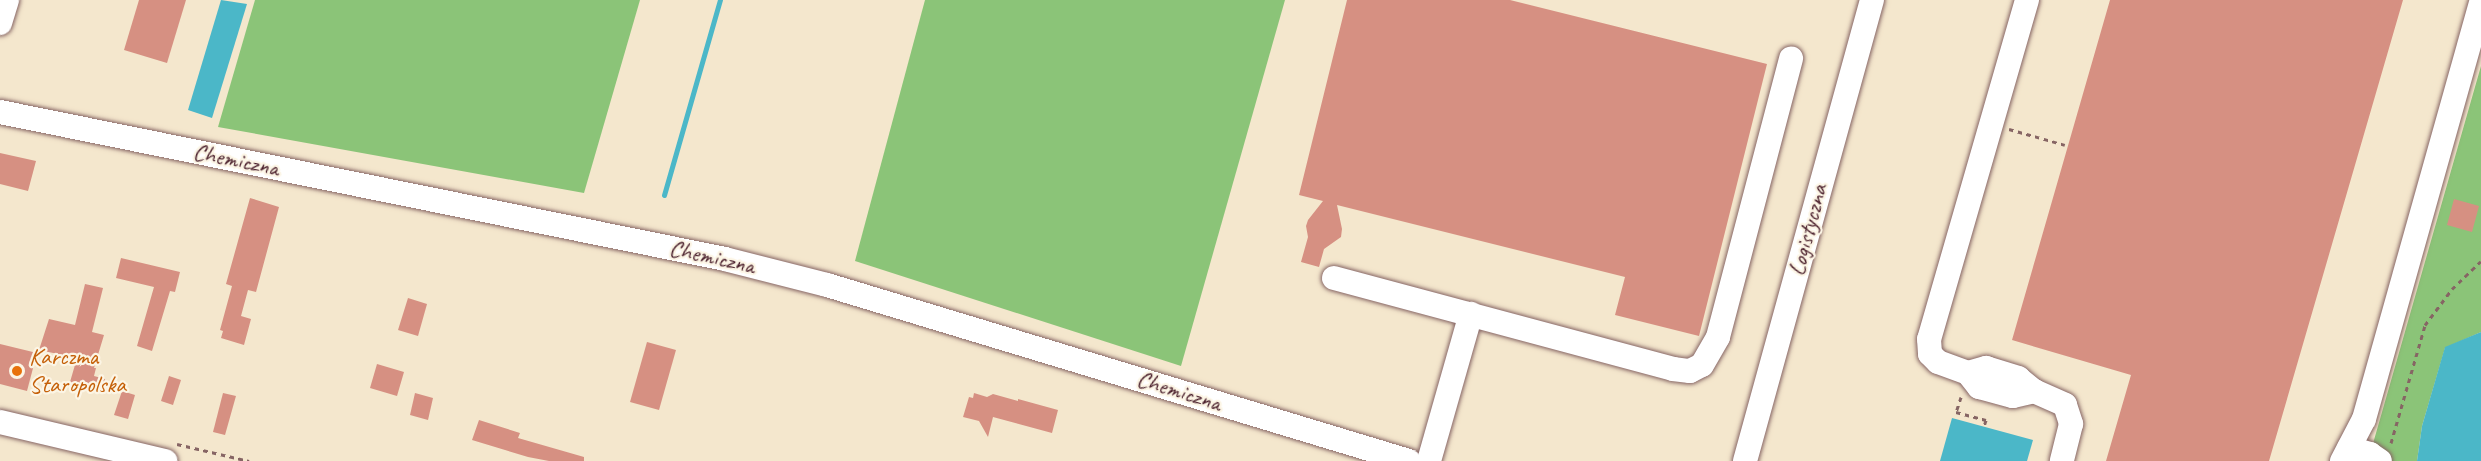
<!DOCTYPE html>
<style>
body{margin:0}
#map{position:relative;width:2481px;height:461px;overflow:hidden;background:#f4e7cd;font-family:Caveat,sans-serif}
div>[style]{position:absolute}
[style*='--x']{left:calc(var(--x)*1px);top:calc(var(--y)*1px);width:calc(var(--w)*1px);rotate:calc(var(--a)*1deg)}
.green>*{inset:0;background:#8bc478}
.water>*{inset:0;background:#4bb7c8}
.stream>*{height:5px;margin:-2.5px;padding:0 2.5px;transform-origin:2.5px;border-radius:2.5px;background:#4bb7c8}
.building>*{inset:0;background:#d69082}
.path>*{height:3px;margin-top:-1.5px;transform-origin:0;background:repeating-linear-gradient(90deg,#866564 0 4.5px,transparent 0 9px)}
.roads{filter:drop-shadow(0 0 2px #866564) drop-shadow(0 0 2px #866564)}
.minor>*{height:24px;margin:-12px;padding:0 12px;transform-origin:12px;border-radius:12px;background:#fff}
.dots>*{width:16px;height:16px;translate:-50% -50%;box-sizing:border-box;border:3px solid #fcf5e5;border-radius:50%}
span{translate:-50% -50%;white-space:nowrap;text-align:center;line-height:1.15;-webkit-text-stroke:4.5px #fcf5e5;paint-order:stroke}
.street-label{font-size:24px;color:#4a1f2b}
.food-label{font-size:24px;color:#c56008}
.left{translate:0 -50%;text-align:left}
</style>
<div id="map">
<div class="green">
<i style="clip-path:polygon(255px 0,640px 0,584px 193px,218px 127px)"></i>
<i style="clip-path:polygon(925px 0,1285px 0,1181px 366px,855px 261px)"></i>
<i style="clip-path:polygon(2481px 66px,2481px 332px,2445px 348px,2422px 426px,2417px 461px,2368px 461px)"></i>
</div>
<div class="water">
<i style="clip-path:polygon(221px 0,247px 4px,212px 118px,188px 110px)"></i>
<i style="clip-path:polygon(2481px 332px,2481px 461px,2417px 461px,2422px 426px,2445px 347px)"></i>
<i style="clip-path:polygon(1952px 418px,2033px 440px,2027px 461px,1940px 461px)"></i>
</div>
<div class="stream">
<i style="--x:664;--y:195;--w:203;--a:-74"></i>
</div>
<div class="building">
<i style="clip-path:polygon(139px 0,186px 0,167px 63px,124px 50px)"></i>
<i style="clip-path:polygon(1347px 0,1510px 0,1767px 64px,1699px 336px,1615px 315px,1625px 277px,1337px 205px,1342px 229px,1341px 237px,1324px 249px,1319px 267px,1301px 262px,1308px 237px,1306px 226px,1308px 220px,1323px 201px,1299px 195px)"></i>
<i style="clip-path:polygon(2110px 0,2403px 0,2269px 461px,2106px 461px,2131px 375px,2012px 340px)"></i>
<i style="clip-path:polygon(0 153px,36px 161px,28px 191px,0 184px)"></i>
<i style="clip-path:polygon(250px 198px,279px 207px,256px 292px,248px 290px,241px 316px,251px 319px,244px 345px,221px 338px,223px 331px,220px 330px,232px 286px,226px 284px)"></i>
<i style="clip-path:polygon(2454px 199px,2479px 206px,2472px 232px,2447px 225px)"></i>
<i style="clip-path:polygon(121px 258px,180px 272px,175px 292px,170px 291px,152px 351px,137px 346px,154px 287px,116px 278px)"></i>
<i style="clip-path:polygon(85px 284px,103px 288px,92px 332px,104px 335px,94px 368px,96px 368px,94px 376px,105px 379px,102px 392px,70px 382px,77px 358px,39px 350px,49px 319px,75px 325px)"></i>
<i style="clip-path:polygon(408px 298px,427px 304px,418px 336px,398px 330px)"></i>
<i style="clip-path:polygon(647px 342px,676px 350px,659px 410px,630px 402px)"></i>
<i style="clip-path:polygon(0 344px,37px 353px,27px 391px,0 384px)"></i>
<i style="clip-path:polygon(377px 364px,404px 372px,397px 396px,370px 388px)"></i>
<i style="clip-path:polygon(169px 376px,181px 380px,173px 405px,161px 401px)"></i>
<i style="clip-path:polygon(122px 391px,135px 395px,128px 419px,114px 415px)"></i>
<i style="clip-path:polygon(223px 393px,236px 396px,225px 435px,213px 432px)"></i>
<i style="clip-path:polygon(415px 393px,433px 398px,428px 420px,410px 415px)"></i>
<i style="clip-path:polygon(974px 393px,987px 397px,993px 394px,1018px 401px,1018px 399px,1058px 410px,1052px 433px,993px 417px,988px 437px,979px 421px,963px 417px,969px 397px,973px 398px)"></i>
<i style="clip-path:polygon(479px 420px,520px 433px,518px 438px,584px 457px,584px 461px,549px 461px,528px 457px,472px 440px)"></i>
</div>
<div class="path">
<i style="--x:2009;--y:129;--w:58;--a:15.9"></i>
<i style="--x:1961;--y:397;--w:16;--a:108"></i>
<i style="--x:1956;--y:412;--w:31;--a:15"></i>
<i style="--x:1986;--y:420;--w:6;--a:108"></i>
<i style="--x:2391;--y:443;--w:123;--a:-73.9"></i>
<i style="--x:2425;--y:325;--w:45;--a:-53.1"></i>
<i style="--x:2452;--y:289;--w:40;--a:-44"></i>
<i style="--x:177;--y:444;--w:74;--a:13.3"></i>
</div>
<div class="roads">
<div class="minor">
<i style="--x:2027;--y:0;--w:353;--a:106.1"></i>
<i style="--x:1929;--y:339;--w:15;--a:86"></i>
<i style="--x:1930;--y:354;--w:11;--a:45"></i>
<i style="--x:1938;--y:362;--w:32;--a:20"></i>
<i style="--x:1968;--y:373;--w:18;--a:52"></i>
<i style="--x:1979;--y:387;--w:35;--a:15"></i>
<i style="--x:2013;--y:396;--w:22;--a:-13"></i>
<i style="--x:0;--y:23;--w:24;--a:-73"></i>
<i style="--x:0;--y:112;--w:740;--a:11.46"></i>
<i style="--x:725;--y:259;--w:105;--a:14.3"></i>
<i style="--x:827;--y:285;--w:608;--a:16.83"></i>
<i style="--x:1334;--y:278;--w:351;--a:15"></i>
<i style="--x:1673;--y:369;--w:17;--a:7"></i>
<i style="--x:1690;--y:371;--w:13;--a:-27"></i>
<i style="--x:1702;--y:365;--w:32;--a:-60"></i>
<i style="--x:1718;--y:337;--w:288;--a:-75.3"></i>
<i style="--x:1968;--y:373;--w:19;--a:-16"></i>
<i style="--x:1986;--y:368;--w:34;--a:17"></i>
<i style="--x:2018;--y:378;--w:21;--a:39"></i>
<i style="--x:2034;--y:391;--w:34;--a:24"></i>
<i style="--x:2065;--y:405;--w:20;--a:72"></i>
<i style="--x:2071;--y:424;--w:38;--a:104"></i>
<i style="--x:0;--y:422;--w:170;--a:13.3"></i>
<i style="--x:2349;--y:448;--w:22;--a:16"></i>
<i style="--x:2370;--y:454;--w:12;--a:35"></i>
<i style="--x:1429;--y:461;--w:153;--a:-74.1"></i>
<i style="--x:1745;--y:461;--w:478;--a:-74.6"></i>
<i style="--x:2342;--y:461;--w:47;--a:-62.4"></i>
<i style="--x:2364;--y:419;--w:433;--a:-74.3"></i>
</div>
</div>
<div class="dots">
<i style="left:17px;top:371px;background:#e8710a"></i>
</div>
<div class="street-label">
<span style="left:236px;top:160px;rotate:11deg">Chemiczna</span>
<span style="left:1808px;top:230px;rotate:-75deg">Logistyczna</span>
<span style="left:712px;top:257px;rotate:12deg">Chemiczna</span>
<span style="left:1179px;top:391px;rotate:17deg">Chemiczna</span>
</div>
<div class="food-label">
<span class="left" style="left:29px;top:371px">Karczma<br>Staropolska</span>
</div>
</div>
